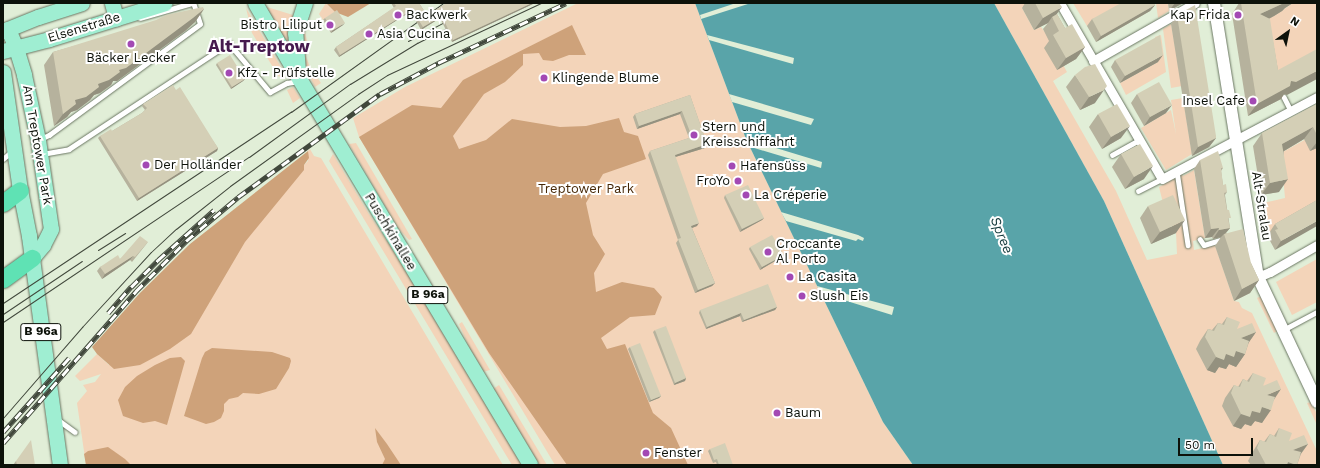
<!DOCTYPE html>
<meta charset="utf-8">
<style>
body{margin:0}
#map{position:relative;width:1320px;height:468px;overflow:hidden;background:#e1eed7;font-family:"Work Sans",sans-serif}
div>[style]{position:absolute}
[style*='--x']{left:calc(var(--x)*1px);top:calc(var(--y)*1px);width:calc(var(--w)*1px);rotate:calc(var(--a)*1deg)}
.green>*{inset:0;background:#f3d4b9}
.forest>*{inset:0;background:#cea27a}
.water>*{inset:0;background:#59a4a9}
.pier>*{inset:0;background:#e1eed7}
.roads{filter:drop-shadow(0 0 1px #6a7662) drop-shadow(0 0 1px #6a7662)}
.service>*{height:4.5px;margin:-2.25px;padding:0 2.25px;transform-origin:2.25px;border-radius:2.25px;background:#fff}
.minor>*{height:9px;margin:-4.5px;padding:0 4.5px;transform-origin:4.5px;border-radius:4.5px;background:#fff}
.tertiary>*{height:12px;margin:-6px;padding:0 6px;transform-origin:6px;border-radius:6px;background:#fff}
.primary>*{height:15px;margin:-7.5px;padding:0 7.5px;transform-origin:7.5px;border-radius:7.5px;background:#9feed2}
.motorway>*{height:17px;margin:-8.5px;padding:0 8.5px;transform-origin:8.5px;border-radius:8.5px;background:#5fe2b4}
.tram>*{height:1px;margin:-0.5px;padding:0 0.5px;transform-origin:0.5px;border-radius:0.5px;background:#41483c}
.rail>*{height:4.5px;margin-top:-2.25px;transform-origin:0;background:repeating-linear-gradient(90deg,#fff 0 9px,#41483c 0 18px);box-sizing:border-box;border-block:1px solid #41483c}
.wall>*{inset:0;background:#b6b29d}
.shaded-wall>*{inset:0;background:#94917f}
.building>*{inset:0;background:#d4cfb6}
.dots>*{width:11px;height:11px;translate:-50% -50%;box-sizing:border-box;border:2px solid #fff;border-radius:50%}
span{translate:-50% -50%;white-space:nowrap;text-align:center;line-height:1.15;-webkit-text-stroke:4px #fff;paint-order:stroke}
.shield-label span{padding:1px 3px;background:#fff;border:1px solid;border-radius:3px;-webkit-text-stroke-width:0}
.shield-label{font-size:12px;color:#0d120a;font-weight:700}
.poi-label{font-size:13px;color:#0d120a}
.left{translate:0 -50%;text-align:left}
.right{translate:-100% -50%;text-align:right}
.street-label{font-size:13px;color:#0d120a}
.park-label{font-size:13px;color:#462807}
.water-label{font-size:14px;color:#173c3e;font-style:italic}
.district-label{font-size:17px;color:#461a4e;font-weight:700}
.frame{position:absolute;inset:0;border:4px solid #0d120a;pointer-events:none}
.north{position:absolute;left:1268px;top:12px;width:40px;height:40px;-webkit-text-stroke:3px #fff;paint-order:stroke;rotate:33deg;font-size:11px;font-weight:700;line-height:16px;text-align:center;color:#0d120a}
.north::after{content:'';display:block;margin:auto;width:14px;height:18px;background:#0d120a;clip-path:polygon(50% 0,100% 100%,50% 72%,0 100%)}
.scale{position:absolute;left:1178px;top:438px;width:75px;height:18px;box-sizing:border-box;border:2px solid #0d120a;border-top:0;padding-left:5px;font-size:12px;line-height:14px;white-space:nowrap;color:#0d120a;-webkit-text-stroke:3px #fff;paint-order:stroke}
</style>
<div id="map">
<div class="green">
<i style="clip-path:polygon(326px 3px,335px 12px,323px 20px,319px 14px)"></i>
<i style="clip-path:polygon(578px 3px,695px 3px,746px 139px,883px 422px,913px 465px,555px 465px,359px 137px,353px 118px,405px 87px)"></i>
<i style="clip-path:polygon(994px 3px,1027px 3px,1022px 8px,1034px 30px,1041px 27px,1047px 35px,1067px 72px,1053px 81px,1116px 191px,1147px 260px,1177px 254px,1176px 233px,1164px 207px,1159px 187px,1182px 174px,1183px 176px,1194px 170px,1205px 238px,1193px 241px,1194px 250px,1215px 245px,1234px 301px,1239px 302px,1242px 308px,1252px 313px,1317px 451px,1317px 465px,1223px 465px,1104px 201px)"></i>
<i style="clip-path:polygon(1073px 3px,1128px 3px,1087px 26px)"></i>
<i style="clip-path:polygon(1156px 3px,1168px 3px,1169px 11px,1158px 18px)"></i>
<i style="clip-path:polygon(1293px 3px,1317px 3px,1317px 57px,1269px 83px,1255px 21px,1274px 16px)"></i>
<i style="clip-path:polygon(267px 7px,293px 15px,288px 44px,286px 43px)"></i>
<i style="clip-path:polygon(246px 8px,284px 72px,279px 77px,252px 33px)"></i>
<i style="clip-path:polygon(303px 22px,307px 41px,304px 51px,310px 67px,321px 83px,315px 87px,304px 66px,301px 53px)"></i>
<i style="clip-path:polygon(1171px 24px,1182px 86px,1171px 88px,1163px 29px)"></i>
<i style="clip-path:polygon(1161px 35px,1166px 72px,1126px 95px,1120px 83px,1158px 62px,1155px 37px)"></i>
<i style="clip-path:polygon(293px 87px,300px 98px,293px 103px,287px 90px)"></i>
<i style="clip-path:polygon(1183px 98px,1192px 154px,1166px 170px,1141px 128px,1171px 110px,1176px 134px,1171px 100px)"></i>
<i style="clip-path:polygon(1317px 133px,1317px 205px,1269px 233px,1263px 203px,1285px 198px,1281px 153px)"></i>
<i style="clip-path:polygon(356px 143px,412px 239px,409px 240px,398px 228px,349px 144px)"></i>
<i style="clip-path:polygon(310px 149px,314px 156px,321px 158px,503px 465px,86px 465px,77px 403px,87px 391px,83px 385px,95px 382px,101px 374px,80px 381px,75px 376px,97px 354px,109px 365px,304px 165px,308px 161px,308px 151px)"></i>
<i style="clip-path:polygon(333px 154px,369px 214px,396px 255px,522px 465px,512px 465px,329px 161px)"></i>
<i style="clip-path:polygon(1317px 259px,1317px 302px,1292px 315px,1276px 282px)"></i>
<i style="clip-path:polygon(1261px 296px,1277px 331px,1274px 333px,1257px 298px)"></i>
<i style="clip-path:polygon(462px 322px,490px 370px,483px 372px,473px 356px,459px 324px)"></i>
<i style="clip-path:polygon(499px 385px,547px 465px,539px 465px,493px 389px)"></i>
<i style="clip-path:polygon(1311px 402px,1317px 414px,1316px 423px,1307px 403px)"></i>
</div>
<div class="forest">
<i style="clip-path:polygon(326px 3px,371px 3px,348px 17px,335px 12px)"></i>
<i style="clip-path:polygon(572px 25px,586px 55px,569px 55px,553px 61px,543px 60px,539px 53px,523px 54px,523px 65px,505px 82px,484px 94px,453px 136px,459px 149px,486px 140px,512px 119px,560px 127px,586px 126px,619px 118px,624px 132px,638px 136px,646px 159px,603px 174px,586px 203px,593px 235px,605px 254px,594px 273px,596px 292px,622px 282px,654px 288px,662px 297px,655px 315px,630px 317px,601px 338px,607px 349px,625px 344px,653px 413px,671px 428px,688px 465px,567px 465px,489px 353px,359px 137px,412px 105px,441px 108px,463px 80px)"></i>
<i style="clip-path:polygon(308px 151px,309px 158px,304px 165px,304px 170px,245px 242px,191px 334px,170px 349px,140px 365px,114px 369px,97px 354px,92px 347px,140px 293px,190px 244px)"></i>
<i style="clip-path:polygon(212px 348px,272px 352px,290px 358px,291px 361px,289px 368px,276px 389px,259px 394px,243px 393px,238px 397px,229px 399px,224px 404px,224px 411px,221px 418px,214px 422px,206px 424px,184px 416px,202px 358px,205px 352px)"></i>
<i style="clip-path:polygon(181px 357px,185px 361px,167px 425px,155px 421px,143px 423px,123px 416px,118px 400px,125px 387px,137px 376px,155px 365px,170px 358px)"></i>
<i style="clip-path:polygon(375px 428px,387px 444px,401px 465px,382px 465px,385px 459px,377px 442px)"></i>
<i style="clip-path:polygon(108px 447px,125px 459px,131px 465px,86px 465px,84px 454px,88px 451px)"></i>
</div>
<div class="water">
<i style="clip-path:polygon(695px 3px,994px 3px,1104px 201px,1223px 465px,913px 465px,883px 422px,746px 139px)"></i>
</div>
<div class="pier">
<i style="clip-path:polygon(736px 3px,751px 3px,701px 19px,700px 15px)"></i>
<i style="clip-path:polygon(707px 35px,794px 58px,793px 64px,709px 40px)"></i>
<i style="clip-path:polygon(729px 94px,814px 119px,811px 125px,732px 102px)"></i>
<i style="clip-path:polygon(746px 139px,822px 162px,821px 168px,751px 147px)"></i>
<i style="clip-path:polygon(781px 212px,858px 235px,864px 238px,863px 241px,858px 239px,856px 241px,786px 221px)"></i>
<i style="clip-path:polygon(817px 286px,894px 307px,892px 315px,821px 293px)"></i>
</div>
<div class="roads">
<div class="service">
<i style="--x:140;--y:18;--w:54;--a:-16.1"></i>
<i style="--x:1284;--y:97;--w:16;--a:63"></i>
<i style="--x:40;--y:139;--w:10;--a:-24"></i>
<i style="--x:49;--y:135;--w:187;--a:-36.3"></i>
<i style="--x:200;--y:24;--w:22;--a:-108"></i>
<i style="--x:42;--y:154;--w:27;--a:-10"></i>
<i style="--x:69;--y:149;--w:192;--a:-33.5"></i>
<i style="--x:229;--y:43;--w:64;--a:50.1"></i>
<i style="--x:270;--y:92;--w:19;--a:-28"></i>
<i style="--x:287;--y:83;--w:11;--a:-10"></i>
<i style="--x:1112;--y:155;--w:31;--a:-29"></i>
<i style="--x:3;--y:159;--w:11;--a:-41"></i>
<i style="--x:1177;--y:171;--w:75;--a:81.5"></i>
<i style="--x:1138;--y:191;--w:27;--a:-27"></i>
<i style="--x:1200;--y:239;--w:7;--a:56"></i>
<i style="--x:1204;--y:245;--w:21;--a:-17"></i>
<i style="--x:1283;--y:330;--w:38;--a:-28"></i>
<i style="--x:57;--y:419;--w:22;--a:36"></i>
</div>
<div class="minor">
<i style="--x:1060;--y:3;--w:203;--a:59.9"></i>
<i style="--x:1162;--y:179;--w:175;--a:-27.9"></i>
<i style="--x:1093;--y:61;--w:117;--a:-29.6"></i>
<i style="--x:1258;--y:277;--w:13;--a:-23"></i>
<i style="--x:1270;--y:272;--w:54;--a:-29.9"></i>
</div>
<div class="tertiary">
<i style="--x:1214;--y:3;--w:278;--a:80.9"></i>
<i style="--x:1258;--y:277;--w:138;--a:64.7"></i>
</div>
<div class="primary">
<i style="--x:112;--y:3;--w:16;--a:75"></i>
<i style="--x:255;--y:3;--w:89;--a:59.7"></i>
<i style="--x:300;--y:80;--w:448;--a:59.1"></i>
<i style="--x:8;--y:29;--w:21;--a:67"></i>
<i style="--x:16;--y:48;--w:28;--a:73"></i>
<i style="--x:24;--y:75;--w:66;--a:77.8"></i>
<i style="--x:38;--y:140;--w:90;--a:81.7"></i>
<i style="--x:51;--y:229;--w:18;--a:117"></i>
<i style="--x:43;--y:245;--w:17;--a:130"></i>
<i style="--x:3;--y:31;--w:38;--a:-22"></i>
<i style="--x:38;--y:17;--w:46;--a:-17.7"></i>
<i style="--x:3;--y:51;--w:48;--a:-14.6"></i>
<i style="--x:49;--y:39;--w:121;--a:-17.2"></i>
<i style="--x:3;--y:72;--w:119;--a:81.8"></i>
<i style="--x:20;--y:190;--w:47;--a:78.9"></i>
<i style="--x:29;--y:236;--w:231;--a:82.3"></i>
<i style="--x:298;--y:72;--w:39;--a:-94"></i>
<i style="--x:295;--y:33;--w:32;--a:-72"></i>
</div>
<div class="motorway">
<i style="--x:3;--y:203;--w:21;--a:-37"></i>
<i style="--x:3;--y:279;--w:36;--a:-36"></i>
</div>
</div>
<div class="tram">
<i style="--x:408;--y:41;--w:50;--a:-27.6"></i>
<i style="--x:98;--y:250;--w:32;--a:-32"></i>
<i style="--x:3;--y:303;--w:346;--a:-33.6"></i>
<i style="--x:291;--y:112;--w:187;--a:-35.6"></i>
<i style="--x:3;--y:314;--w:95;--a:-33.9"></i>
<i style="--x:3;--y:322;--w:296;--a:-33.9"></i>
<i style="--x:249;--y:157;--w:125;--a:-35.9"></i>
<i style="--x:350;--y:84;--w:79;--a:-31.5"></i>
<i style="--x:417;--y:43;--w:42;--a:-26.6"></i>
<i style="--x:3;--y:418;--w:121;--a:-49"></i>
<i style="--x:82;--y:327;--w:102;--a:-47.4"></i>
<i style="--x:151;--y:252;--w:34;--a:-43"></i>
<i style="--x:176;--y:229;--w:69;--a:-38.5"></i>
<i style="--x:230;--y:186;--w:158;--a:-35.7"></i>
<i style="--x:358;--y:94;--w:35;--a:-33"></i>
<i style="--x:387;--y:75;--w:170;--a:-25.1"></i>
</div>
<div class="rail">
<i style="--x:108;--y:313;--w:35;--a:-49"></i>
<i style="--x:131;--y:287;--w:38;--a:-45"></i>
<i style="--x:158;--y:260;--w:75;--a:-41.8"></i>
<i style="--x:3;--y:432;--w:99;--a:-48.3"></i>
<i style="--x:3;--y:443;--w:202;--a:-48.8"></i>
<i style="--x:136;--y:291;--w:71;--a:-45"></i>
<i style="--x:186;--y:241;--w:68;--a:-40.2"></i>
<i style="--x:238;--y:197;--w:175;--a:-36"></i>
<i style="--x:380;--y:94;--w:66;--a:-28.1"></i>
<i style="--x:438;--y:63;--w:141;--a:-25.1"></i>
</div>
<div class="wall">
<i style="clip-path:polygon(391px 3px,419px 3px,427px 15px,447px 3px,535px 3px,452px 42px,440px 18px,421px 30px,413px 15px,409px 17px,407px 14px,405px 15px,339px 57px,334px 50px,336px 47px,394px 8px)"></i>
<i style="clip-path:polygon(1025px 3px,1059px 3px,1057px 14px,1065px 28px,1085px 47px,1076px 59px,1057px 70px,1044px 48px,1049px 41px,1043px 29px,1048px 23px,1034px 30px,1022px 8px)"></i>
<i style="clip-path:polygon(1168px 3px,1183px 3px,1169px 11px)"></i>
<i style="clip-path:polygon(1239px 3px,1293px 3px,1285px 8px,1282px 11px,1269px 19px,1278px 70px,1287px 95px,1284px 94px,1281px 99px,1248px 116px,1232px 14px)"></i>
<i style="clip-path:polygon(1155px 5px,1150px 11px,1096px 42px,1087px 26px,1092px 19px)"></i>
<i style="clip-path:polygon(204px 9px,195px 22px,185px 31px,117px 81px,113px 81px,111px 85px,100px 93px,94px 95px,90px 100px,77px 110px,71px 112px,67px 117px,54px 126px,44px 65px,53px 52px)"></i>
<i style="clip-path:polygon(1177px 15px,1216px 138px,1209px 147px,1192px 156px,1171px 24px)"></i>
<i style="clip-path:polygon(325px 18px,343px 25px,331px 33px,323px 20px)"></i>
<i style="clip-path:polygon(1115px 60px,1158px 62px,1120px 83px,1111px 67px)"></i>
<i style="clip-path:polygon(217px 63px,245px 79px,243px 81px,231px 89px,216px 65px)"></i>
<i style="clip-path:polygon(1075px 75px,1095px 103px,1080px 110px,1066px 87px)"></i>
<i style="clip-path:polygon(176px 90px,218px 148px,217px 151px,137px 201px,98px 138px,100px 136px,112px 131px,142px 113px,145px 110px,142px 106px,143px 104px)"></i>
<i style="clip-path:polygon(1137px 94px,1166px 113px,1144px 126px,1131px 103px)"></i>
<i style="clip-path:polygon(690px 95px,707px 144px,705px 148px,675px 157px,697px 226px,692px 228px,715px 283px,712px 286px,695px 293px,676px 243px,678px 240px,648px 155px,650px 151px,689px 138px,680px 114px,637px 129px,633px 117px,635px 114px)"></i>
<i style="clip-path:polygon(1317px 104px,1317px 148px,1310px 151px,1304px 139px,1284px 151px,1279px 192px,1261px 195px,1253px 146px,1262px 133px)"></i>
<i style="clip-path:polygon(1098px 114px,1121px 138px,1102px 149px,1089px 127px)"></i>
<i style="clip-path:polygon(1121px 154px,1144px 179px,1125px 189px,1112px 167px)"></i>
<i style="clip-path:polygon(1200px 160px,1223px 168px,1221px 171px,1223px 185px,1227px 192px,1225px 195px,1230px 228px,1226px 233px,1251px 263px,1259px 280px,1250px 293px,1234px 301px,1215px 246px,1221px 237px,1213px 239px,1212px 237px,1205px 238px,1194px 169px)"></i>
<i style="clip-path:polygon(725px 195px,764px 218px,762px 220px,740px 232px,724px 198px)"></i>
<i style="clip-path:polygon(1317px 200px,1275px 250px,1269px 239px,1271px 236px,1269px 233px,1275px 224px)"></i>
<i style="clip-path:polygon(1148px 206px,1176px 233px,1151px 244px,1140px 218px)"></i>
<i style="clip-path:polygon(148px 242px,132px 262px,130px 260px,102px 279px,97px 271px,100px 267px,120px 259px)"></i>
<i style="clip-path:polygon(750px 247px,784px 255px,782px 257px,760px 270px,749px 249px)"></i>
<i style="clip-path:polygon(777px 307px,775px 310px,742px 322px,740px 316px,706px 329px,699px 313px,700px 310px)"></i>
<i style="clip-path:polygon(1227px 317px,1237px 329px,1256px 332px,1249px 342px,1245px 354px,1236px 367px,1229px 364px,1226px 369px,1219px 367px,1215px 373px,1207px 370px,1196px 349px,1200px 341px,1208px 329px,1212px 330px,1218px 323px,1222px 324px)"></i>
<i style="clip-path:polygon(655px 330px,686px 378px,685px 381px,674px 385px,653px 332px)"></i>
<i style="clip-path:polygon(630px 347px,661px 396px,659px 398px,649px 402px,628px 349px)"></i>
<i style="clip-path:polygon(1253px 373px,1274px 399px,1262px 423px,1255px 421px,1251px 426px,1245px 424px,1241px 429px,1233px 426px,1222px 406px,1225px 398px,1234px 385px,1238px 387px,1243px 379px,1247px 381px)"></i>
<i style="clip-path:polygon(1279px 428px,1289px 441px,1308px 444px,1301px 454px,1297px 465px,1251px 465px,1248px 461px,1252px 453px,1260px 440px,1264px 442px,1270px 434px,1274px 436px)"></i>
<i style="clip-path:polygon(710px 449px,733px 465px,717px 465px,716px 462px,713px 463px,708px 451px)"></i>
<i style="clip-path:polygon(16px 461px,35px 465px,13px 465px)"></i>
</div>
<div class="shaded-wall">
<i style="clip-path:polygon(532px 3px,535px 3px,452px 42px,453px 40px)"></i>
<i style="clip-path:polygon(1175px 3px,1183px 3px,1169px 11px)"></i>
<i style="clip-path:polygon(1284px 3px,1293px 3px,1285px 8px,1282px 11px,1274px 16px,1252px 27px,1260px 14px)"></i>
<i style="clip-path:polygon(1155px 5px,1150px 11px,1096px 42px,1101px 36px)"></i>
<i style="clip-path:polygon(1062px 7px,1053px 19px,1052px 17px,1048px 23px,1034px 30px,1043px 18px)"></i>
<i style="clip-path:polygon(204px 9px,195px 22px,185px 31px,117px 81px,113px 81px,111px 85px,100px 93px,94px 95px,90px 100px,77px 110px,71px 112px,67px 117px,54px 126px,63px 114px,75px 100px)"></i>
<i style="clip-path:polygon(409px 12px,407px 14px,405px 15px,339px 57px,340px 55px,407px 13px)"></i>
<i style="clip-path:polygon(442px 16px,440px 18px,421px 30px,423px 27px)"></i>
<i style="clip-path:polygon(345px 23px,343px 25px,331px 33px,333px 30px)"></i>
<i style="clip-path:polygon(1085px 47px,1076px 59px,1057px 70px,1066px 58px)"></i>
<i style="clip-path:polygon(1163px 55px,1158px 62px,1120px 83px,1125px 76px)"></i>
<i style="clip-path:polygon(1317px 71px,1317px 79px,1287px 95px,1284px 94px,1281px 99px,1248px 116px,1257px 104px,1291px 81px)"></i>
<i style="clip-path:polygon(245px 79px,243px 81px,231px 89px,232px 87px)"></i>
<i style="clip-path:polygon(1104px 90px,1095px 103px,1080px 110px,1089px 97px)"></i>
<i style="clip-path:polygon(1172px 105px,1166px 113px,1144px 126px,1150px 117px)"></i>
<i style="clip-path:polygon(682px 111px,680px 114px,637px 129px,639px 126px)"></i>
<i style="clip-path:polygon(1130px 126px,1121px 138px,1102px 149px,1111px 137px)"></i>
<i style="clip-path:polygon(1313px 127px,1304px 139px,1274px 157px,1282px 144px)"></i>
<i style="clip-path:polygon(1216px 138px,1209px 147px,1192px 156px,1198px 147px)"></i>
<i style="clip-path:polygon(1317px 142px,1317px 148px,1310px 151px)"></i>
<i style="clip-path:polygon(707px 144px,705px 148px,672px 158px,675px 155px)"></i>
<i style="clip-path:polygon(218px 148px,217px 151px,137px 201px,139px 198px)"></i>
<i style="clip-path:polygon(1153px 166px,1144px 179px,1125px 189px,1134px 177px)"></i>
<i style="clip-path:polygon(1288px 179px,1279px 192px,1261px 195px,1270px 183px)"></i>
<i style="clip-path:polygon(764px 218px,762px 220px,740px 232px,742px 229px)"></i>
<i style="clip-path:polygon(1185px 220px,1176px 233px,1151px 244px,1160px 232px)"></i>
<i style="clip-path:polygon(1317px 221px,1317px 226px,1275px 250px,1281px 241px)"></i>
<i style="clip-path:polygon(699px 223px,697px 226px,689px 229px,691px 226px)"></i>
<i style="clip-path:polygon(1219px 228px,1212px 237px,1205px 238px,1211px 229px)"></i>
<i style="clip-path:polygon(1230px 228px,1224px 235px,1224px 234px,1221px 237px,1213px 239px,1219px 230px)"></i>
<i style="clip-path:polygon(784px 255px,782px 257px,760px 270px,762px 267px)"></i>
<i style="clip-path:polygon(133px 256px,130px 260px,102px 279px,105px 274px)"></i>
<i style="clip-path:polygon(1259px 280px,1250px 293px,1234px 301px,1242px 289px)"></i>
<i style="clip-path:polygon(715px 283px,712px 286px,695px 293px,698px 290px)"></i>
<i style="clip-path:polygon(777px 307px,775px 310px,742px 322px,744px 320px)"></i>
<i style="clip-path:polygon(741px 313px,740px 316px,706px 329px,707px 327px)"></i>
<i style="clip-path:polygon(1256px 332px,1247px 345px,1241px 338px)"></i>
<i style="clip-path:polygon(1236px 351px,1245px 354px,1236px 367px,1229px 364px,1226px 369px,1219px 367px,1215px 373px,1207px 370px,1216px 357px)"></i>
<i style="clip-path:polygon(686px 378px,685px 381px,674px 385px,675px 383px)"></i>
<i style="clip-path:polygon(1281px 389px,1273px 401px,1267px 395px)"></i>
<i style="clip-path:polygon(661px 396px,659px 398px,649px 402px,651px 400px)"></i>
<i style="clip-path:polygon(1262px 407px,1271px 410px,1262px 423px,1255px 421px,1251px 426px,1245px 424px,1241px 429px,1233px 426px,1241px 414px)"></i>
<i style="clip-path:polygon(1308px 444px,1299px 456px,1293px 450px)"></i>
<i style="clip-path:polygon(1288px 462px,1296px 465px,1286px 465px)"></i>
</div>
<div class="building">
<i style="clip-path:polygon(394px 3px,419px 3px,427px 15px,447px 3px,532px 3px,453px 40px,442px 16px,423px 27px,414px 13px,411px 15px,409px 12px,407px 13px,340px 55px,336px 47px,396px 6px)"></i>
<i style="clip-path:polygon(1035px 3px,1059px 3px,1062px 7px,1043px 18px)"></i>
<i style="clip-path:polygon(1121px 3px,1155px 3px,1155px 5px,1101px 36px,1092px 19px)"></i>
<i style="clip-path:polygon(1241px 3px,1284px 3px,1260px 14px,1270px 19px,1278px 70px,1317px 49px,1317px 71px,1296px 82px,1291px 81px,1290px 86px,1257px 104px)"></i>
<i style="clip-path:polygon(1195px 5px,1216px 136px,1216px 138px,1198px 147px,1177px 15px)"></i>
<i style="clip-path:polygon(203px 7px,204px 9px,193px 18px,126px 68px,119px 70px,120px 72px,109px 80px,98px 84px,99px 87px,86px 97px,75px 100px,76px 104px,63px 114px,53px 52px,156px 20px,166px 15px)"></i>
<i style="clip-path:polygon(337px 10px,345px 23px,333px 30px,325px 18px)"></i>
<i style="clip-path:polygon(1057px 14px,1065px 28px,1072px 24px,1085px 47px,1066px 58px,1053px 35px,1059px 31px,1052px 17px)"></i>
<i style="clip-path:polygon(1160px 35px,1163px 55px,1125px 76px,1115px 60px)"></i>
<i style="clip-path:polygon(230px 55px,245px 79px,232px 87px,217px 63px)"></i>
<i style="clip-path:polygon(1095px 64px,1107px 86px,1104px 90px,1089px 97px,1075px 75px,1085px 67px)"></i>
<i style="clip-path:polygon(1159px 82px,1172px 105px,1150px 117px,1137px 94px)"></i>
<i style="clip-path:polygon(173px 85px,176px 90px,180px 87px,218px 148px,139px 198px,100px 136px,111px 129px,112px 131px,142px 113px,147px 108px,143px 104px)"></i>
<i style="clip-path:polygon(690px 95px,707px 144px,675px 155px,699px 223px,691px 226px,715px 283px,698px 290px,678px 239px,681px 238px,650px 151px,692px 137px,682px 111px,639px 126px,635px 114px)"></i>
<i style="clip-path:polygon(1117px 104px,1130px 126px,1111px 137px,1098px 114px)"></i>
<i style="clip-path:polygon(1317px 104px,1317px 135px,1313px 127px,1282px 144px,1288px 179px,1270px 183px,1262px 133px)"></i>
<i style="clip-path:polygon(1140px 144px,1153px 166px,1134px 177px,1121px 154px)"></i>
<i style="clip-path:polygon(1218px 151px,1223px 168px,1221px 168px,1223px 185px,1226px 184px,1227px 192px,1224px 193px,1227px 210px,1229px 210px,1231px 218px,1228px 218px,1230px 228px,1219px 230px,1219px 228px,1211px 229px,1200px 160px)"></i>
<i style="clip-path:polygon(748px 185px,764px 218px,742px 229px,725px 195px)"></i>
<i style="clip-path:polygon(1173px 195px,1185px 220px,1160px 232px,1148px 206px)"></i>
<i style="clip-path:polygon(1317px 200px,1317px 221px,1281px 241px,1275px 230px,1278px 229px,1275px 224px)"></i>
<i style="clip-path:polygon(1243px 229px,1251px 263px,1259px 280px,1242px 289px,1224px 234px)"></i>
<i style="clip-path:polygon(772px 235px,784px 255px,762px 267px,750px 247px)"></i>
<i style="clip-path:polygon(140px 236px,148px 242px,135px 257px,133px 256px,105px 274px,100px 267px,118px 255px,120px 259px)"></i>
<i style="clip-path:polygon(768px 284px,777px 307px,744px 320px,741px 313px,707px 327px,700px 310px)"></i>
<i style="clip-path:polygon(1227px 317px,1240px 322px,1237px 329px,1252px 323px,1256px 332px,1241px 338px,1249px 341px,1245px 354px,1236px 351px,1234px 357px,1226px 354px,1224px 360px,1216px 357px,1205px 337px,1208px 329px,1214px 331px,1218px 323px,1224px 325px)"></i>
<i style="clip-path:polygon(666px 326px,686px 378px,675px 383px,655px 330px)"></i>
<i style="clip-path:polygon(640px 343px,661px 396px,651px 400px,630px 347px)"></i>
<i style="clip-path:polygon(1253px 373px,1266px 378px,1263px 386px,1277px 380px,1281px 389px,1267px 395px,1275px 397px,1271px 410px,1262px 407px,1260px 413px,1252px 411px,1250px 417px,1241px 414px,1231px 393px,1234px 385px,1240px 387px,1243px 379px,1249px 382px)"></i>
<i style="clip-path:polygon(1279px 428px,1292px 433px,1289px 441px,1304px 435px,1308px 444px,1293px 450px,1301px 452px,1297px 465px,1288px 462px,1287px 465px,1266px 465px,1257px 448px,1260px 440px,1266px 442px,1270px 434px,1276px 437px)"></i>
<i style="clip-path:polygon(31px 440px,35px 465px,17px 465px,16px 461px)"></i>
<i style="clip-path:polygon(725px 443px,733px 465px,719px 465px,717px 459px,714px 460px,710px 449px)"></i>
</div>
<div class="dots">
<i style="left:398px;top:15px;background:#a349b4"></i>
<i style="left:1238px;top:15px;background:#a349b4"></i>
<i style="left:330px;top:25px;background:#a349b4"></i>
<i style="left:369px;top:34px;background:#a349b4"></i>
<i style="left:131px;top:44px;background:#a349b4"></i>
<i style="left:229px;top:73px;background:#a349b4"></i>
<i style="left:544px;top:78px;background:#a349b4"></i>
<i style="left:1253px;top:101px;background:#a349b4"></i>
<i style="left:694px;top:135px;background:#a349b4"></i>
<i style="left:146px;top:165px;background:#a349b4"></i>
<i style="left:732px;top:166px;background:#a349b4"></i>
<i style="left:738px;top:181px;background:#a349b4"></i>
<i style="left:746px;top:195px;background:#a349b4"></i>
<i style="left:768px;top:252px;background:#a349b4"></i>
<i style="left:790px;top:277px;background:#a349b4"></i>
<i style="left:802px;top:296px;background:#a349b4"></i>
<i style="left:777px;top:413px;background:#a349b4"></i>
<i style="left:646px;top:453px;background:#a349b4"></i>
</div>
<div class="shield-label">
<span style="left:428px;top:295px">B 96a</span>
<span style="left:41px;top:332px">B 96a</span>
</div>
<div class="poi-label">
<span class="left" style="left:406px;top:15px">Backwerk</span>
<span class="right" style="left:1230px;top:15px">Kap Frida</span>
<span class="right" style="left:322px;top:25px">Bistro Liliput</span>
<span class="left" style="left:377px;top:34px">Asia Cucina</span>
<span style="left:131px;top:58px">Bäcker Lecker</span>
<span class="left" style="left:237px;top:73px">Kfz - Prüfstelle</span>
<span class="left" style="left:552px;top:78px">Klingende Blume</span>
<span class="right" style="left:1245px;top:101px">Insel Cafe</span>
<span class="left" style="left:702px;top:135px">Stern und<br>Kreisschiffahrt</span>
<span class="left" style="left:154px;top:165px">Der Holländer</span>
<span class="left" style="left:740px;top:166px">Hafensüss</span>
<span class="right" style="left:730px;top:181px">FroYo</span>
<span class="left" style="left:754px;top:195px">La Créperie</span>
<span class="left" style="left:776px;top:252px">Croccante<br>Al Porto</span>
<span class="left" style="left:798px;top:277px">La Casita</span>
<span class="left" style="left:810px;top:296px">Slush Eis</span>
<span class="left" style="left:785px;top:413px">Baum</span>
<span class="left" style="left:654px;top:453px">Fenster</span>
</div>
<div class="street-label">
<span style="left:84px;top:28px;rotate:-17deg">Elsenstraße</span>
<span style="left:37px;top:145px;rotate:80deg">Am Treptower Park</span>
<span style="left:1261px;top:206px;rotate:81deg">Alt-Stralau</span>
<span style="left:390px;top:232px;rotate:59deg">Puschkinallee</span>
</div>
<div class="park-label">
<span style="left:586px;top:189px">Treptower Park</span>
</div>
<div class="water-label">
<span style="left:1002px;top:235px;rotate:68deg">Spree</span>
</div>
<div class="district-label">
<span style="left:259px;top:47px">Alt-Treptow</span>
</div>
<div class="frame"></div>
<div class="north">N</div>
<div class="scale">50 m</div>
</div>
